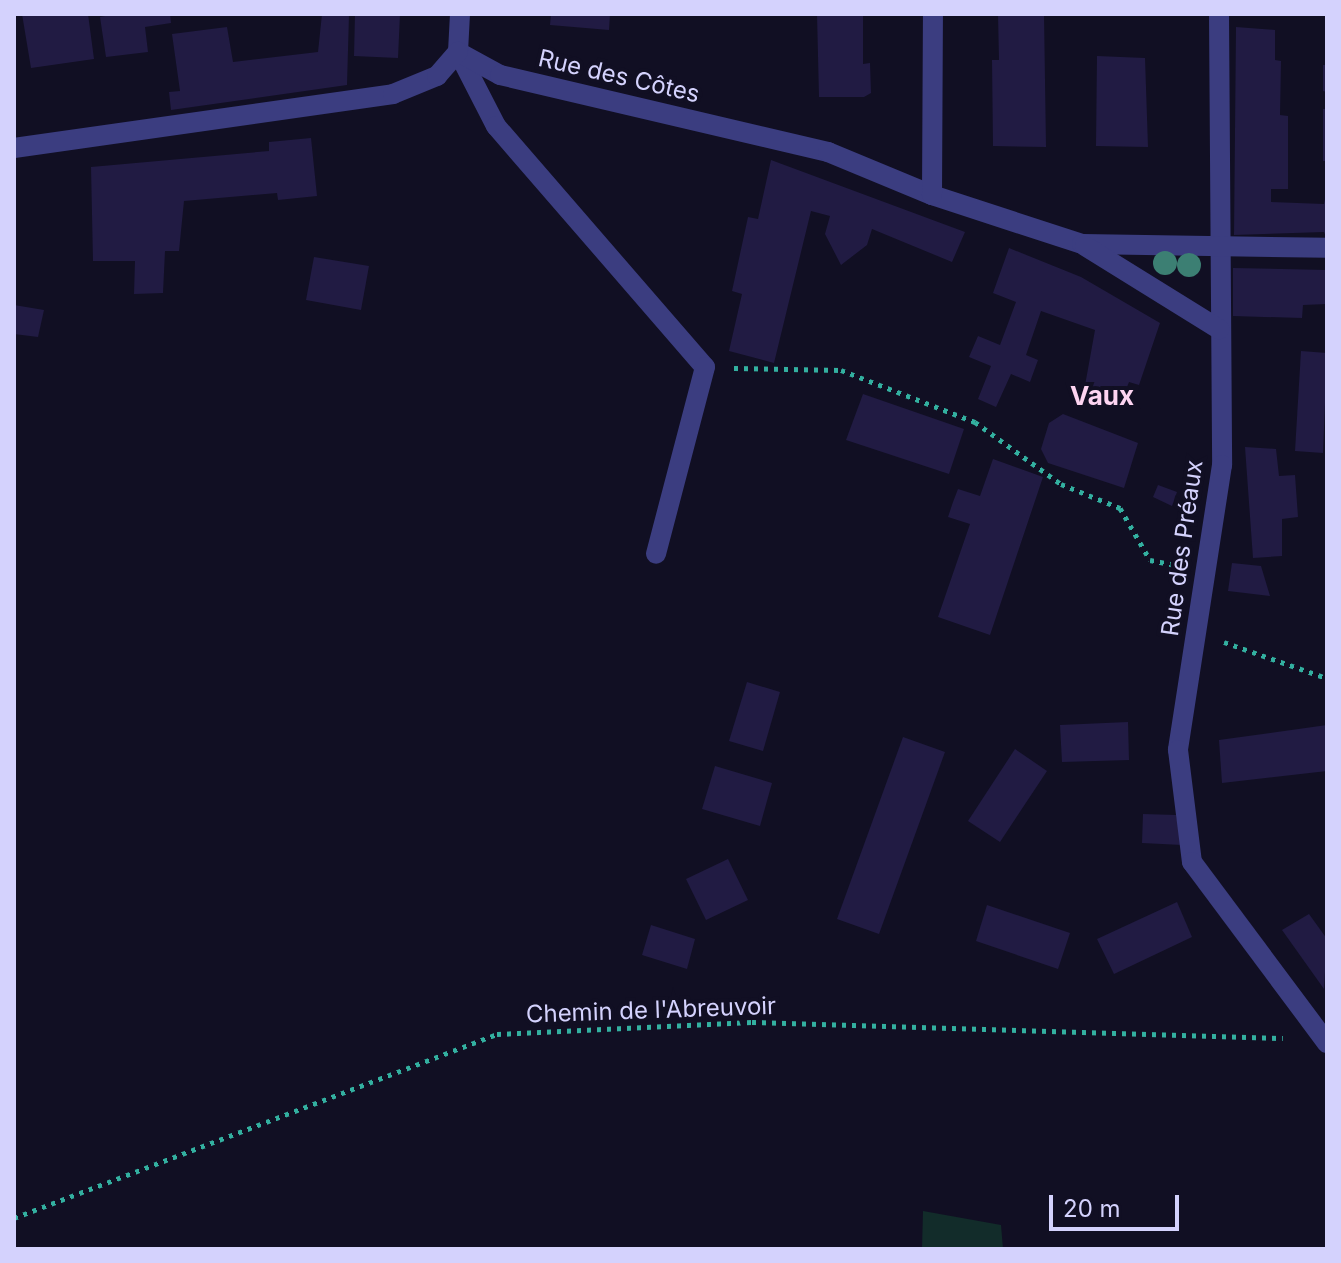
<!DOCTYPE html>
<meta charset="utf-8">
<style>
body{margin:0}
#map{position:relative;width:1341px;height:1263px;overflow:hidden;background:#110f23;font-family:Inter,sans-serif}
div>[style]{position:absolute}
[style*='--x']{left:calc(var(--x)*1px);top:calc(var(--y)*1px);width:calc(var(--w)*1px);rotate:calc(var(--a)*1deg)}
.green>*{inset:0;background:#122c2a}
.building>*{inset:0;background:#211b43}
.path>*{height:5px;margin-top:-2.5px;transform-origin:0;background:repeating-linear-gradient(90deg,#33b0a0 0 4px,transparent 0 10px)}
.service>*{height:20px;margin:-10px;padding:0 10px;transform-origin:10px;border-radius:10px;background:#3b3d80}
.minor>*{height:20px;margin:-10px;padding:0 10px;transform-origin:10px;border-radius:10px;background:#3b3d80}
.trees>*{width:24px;height:24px;margin:-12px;border-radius:50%;background:#3c7f73}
span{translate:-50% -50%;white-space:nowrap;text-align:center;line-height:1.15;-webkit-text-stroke:8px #110f23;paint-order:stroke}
.street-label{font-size:24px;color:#d4d2fd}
.neighbourhood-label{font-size:26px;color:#fdd4f1;font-weight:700}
.frame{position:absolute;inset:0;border:16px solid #d4d2fd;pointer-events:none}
.scale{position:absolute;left:1049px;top:1195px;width:130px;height:36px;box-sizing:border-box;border:4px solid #d4d2fd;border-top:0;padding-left:10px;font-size:24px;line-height:28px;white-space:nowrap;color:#d4d2fd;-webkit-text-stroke:6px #110f23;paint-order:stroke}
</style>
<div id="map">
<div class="green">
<i style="clip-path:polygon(923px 1211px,1001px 1225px,1003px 1249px,922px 1249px)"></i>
</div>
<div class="building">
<i style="clip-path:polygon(22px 14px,88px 14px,94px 59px,31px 68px)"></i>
<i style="clip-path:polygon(115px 14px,170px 14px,171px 23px,145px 27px,148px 52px,106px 57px,100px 17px)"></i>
<i style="clip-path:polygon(322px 14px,349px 15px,347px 85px,171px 110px,169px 92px,180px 91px,172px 34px,227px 27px,233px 62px,318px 52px)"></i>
<i style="clip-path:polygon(355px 14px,400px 14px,398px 58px,354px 56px)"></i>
<i style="clip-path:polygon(551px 14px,610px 14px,609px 30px,550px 25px)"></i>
<i style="clip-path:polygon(817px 14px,863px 14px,863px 64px,870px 63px,871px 93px,864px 97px,819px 97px)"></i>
<i style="clip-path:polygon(998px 14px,1044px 14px,1046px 147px,993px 146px,992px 60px,999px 60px)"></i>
<i style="clip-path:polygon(1236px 27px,1275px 30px,1275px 60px,1281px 61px,1280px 115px,1288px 116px,1288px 189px,1271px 189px,1271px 202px,1324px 204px,1327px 189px,1327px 239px,1324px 232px,1234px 235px)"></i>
<i style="clip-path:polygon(1097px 56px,1145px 58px,1148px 147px,1096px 146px)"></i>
<i style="clip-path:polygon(1323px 65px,1327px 65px,1327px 92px,1323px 91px)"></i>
<i style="clip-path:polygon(1323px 109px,1327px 109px,1327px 161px,1323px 161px)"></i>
<i style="clip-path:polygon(311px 138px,317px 196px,278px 200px,277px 193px,184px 201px,179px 251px,165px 251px,163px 293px,134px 294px,135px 261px,93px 261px,91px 167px,269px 151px,269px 142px)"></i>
<i style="clip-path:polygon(771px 160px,965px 232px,952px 262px,872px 229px,867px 245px,841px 265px,825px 234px,830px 216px,811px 211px,774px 363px,729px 351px,742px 294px,732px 291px,748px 217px,758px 219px)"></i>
<i style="clip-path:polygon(1009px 248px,1081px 277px,1160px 323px,1139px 385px,1129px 382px,1121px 402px,1084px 391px,1095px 330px,1041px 311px,1026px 355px,1038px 360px,1030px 382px,1011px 374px,996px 407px,978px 399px,991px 366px,969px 357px,978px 336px,1000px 345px,1016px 302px,993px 293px)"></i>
<i style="clip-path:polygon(314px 257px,369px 266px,361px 310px,306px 300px)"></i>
<i style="clip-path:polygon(1233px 268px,1327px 270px,1327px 304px,1303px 305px,1302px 318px,1233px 316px)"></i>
<i style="clip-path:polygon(14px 305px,44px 310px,38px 337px,14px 334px)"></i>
<i style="clip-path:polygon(1301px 351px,1327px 353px,1323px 453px,1295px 451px)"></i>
<i style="clip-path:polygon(863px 394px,964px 429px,949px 474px,846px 440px)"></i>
<i style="clip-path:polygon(1063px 414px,1138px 443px,1124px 488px,1048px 463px,1041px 449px,1049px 423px)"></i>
<i style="clip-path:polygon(1245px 447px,1276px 449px,1279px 476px,1295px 475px,1298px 517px,1282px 519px,1282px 556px,1253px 558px)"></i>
<i style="clip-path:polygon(993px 459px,1043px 477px,990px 635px,938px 617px,970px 524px,948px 517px,953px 502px,958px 489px,980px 496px)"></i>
<i style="clip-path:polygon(1158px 485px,1177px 492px,1172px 506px,1153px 497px)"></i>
<i style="clip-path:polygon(1232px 563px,1261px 566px,1270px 596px,1228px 591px)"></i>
<i style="clip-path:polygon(747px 682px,780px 692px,763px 751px,729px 741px)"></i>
<i style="clip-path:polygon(1128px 722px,1129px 760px,1062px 762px,1060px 725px)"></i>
<i style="clip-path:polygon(1327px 725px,1327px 771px,1222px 783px,1219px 740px)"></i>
<i style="clip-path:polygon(903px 737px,945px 752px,879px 934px,837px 919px)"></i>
<i style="clip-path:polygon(1015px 749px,1047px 771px,1000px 842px,968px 821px)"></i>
<i style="clip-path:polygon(715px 766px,772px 783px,760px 826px,702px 809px)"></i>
<i style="clip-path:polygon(1143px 814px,1176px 815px,1182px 845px,1142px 843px)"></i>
<i style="clip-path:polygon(728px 859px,748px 900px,706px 920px,686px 879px)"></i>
<i style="clip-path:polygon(1177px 902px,1192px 937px,1114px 974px,1097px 939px)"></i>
<i style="clip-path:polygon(987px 905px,1070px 933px,1058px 969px,976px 941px)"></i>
<i style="clip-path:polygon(1309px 914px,1327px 939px,1324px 989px,1282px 930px)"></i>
<i style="clip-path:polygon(651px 925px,695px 939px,687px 969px,642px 955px)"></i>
</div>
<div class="path">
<i style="--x:734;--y:368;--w:107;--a:1.1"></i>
<i style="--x:841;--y:370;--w:144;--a:21.2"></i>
<i style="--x:975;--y:422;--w:106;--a:35.8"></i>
<i style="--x:1061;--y:484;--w:64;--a:22.1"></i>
<i style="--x:1120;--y:508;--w:60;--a:60"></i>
<i style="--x:1150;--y:560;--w:26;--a:11"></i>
<i style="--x:1224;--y:642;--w:109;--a:19.3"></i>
<i style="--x:14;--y:1218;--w:517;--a:-20.85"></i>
<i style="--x:497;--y:1034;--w:255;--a:-2.7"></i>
<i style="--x:752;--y:1022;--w:531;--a:1.73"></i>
</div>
<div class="service">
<i style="--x:458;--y:52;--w:83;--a:62.8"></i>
<i style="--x:496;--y:126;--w:319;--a:49.1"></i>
<i style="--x:705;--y:367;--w:193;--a:104.7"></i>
</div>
<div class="minor">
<i style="--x:1219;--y:14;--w:451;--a:89.6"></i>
<i style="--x:1222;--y:465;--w:288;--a:98.8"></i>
<i style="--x:1178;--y:750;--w:113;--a:82.9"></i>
<i style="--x:1192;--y:862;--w:226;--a:53.3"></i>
<i style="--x:458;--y:52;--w:48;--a:28.7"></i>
<i style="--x:500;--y:75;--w:337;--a:13.2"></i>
<i style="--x:828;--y:152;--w:113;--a:22.5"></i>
<i style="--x:932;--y:195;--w:158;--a:18.1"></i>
<i style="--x:1082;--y:244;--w:245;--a:0.9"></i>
<i style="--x:458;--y:52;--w:38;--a:-87"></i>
<i style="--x:14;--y:148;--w:383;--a:-8.1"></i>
<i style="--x:393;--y:94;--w:48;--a:-22.2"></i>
<i style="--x:437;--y:76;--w:32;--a:-49"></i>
<i style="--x:932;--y:195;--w:181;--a:-89.7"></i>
<i style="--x:1085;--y:246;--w:158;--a:31.8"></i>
</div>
<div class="trees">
<i style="left:1165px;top:263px"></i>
<i style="left:1189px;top:265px"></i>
</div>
<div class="street-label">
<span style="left:619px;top:76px;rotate:13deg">Rue des Côtes</span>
<span style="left:1182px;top:548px;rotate:-82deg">Rue des Préaux</span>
<span style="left:651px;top:1010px;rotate:-2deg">Chemin de l'Abreuvoir</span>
</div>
<div class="neighbourhood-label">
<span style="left:1102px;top:396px">Vaux</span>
</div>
<div class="frame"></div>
<div class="scale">20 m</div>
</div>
